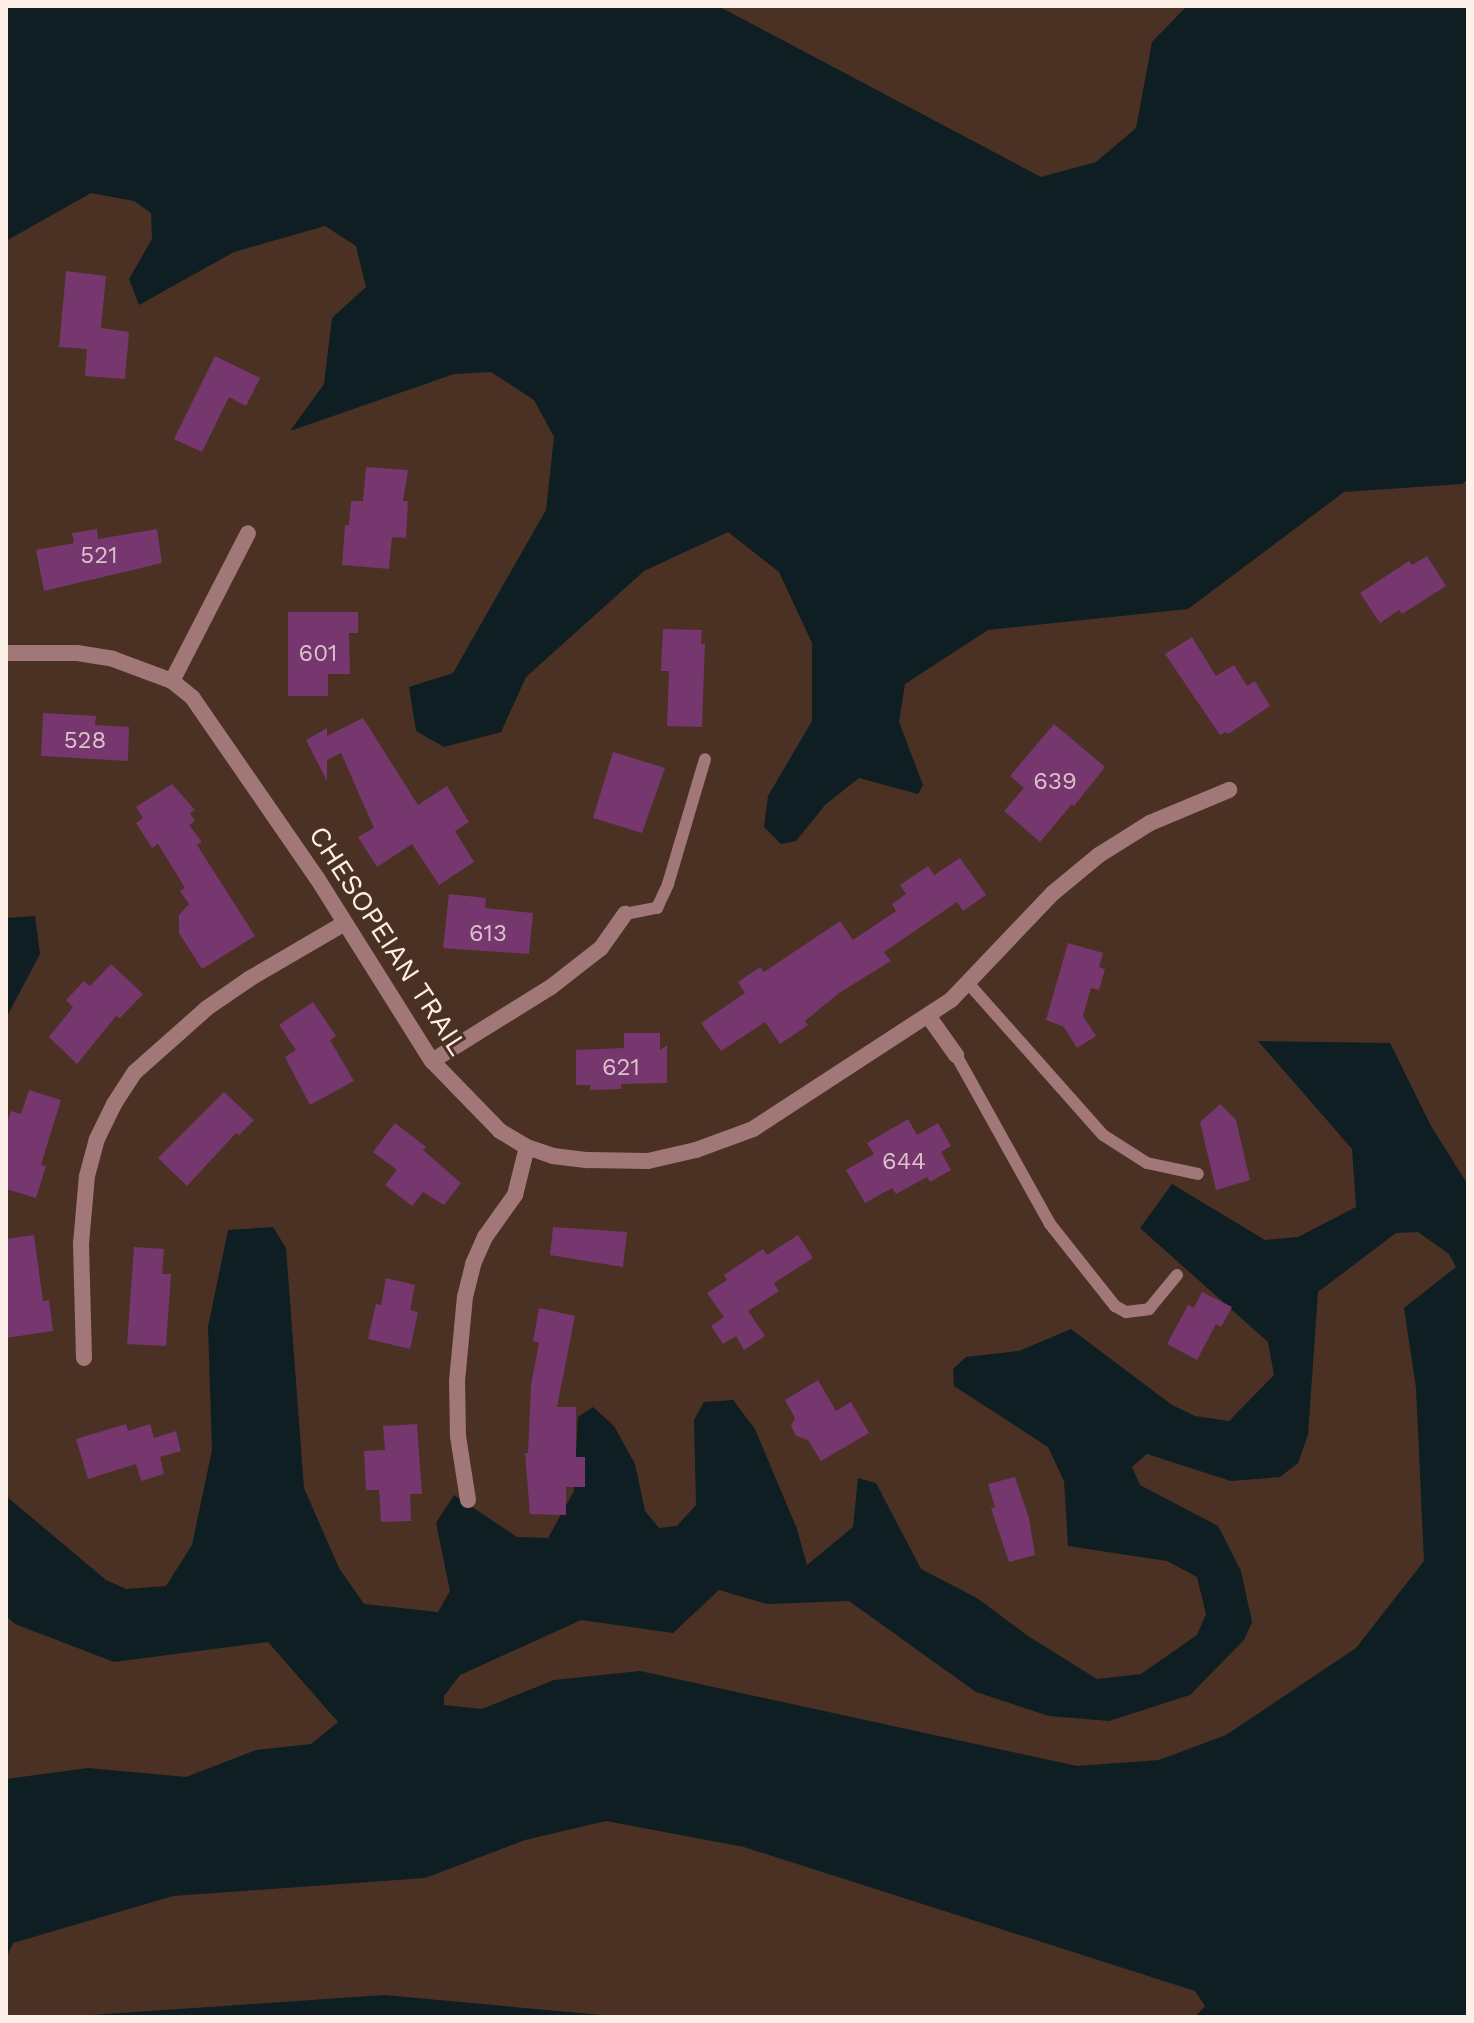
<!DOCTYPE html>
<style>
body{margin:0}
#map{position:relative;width:1474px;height:2023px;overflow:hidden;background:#4a3124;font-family:"Work Sans",sans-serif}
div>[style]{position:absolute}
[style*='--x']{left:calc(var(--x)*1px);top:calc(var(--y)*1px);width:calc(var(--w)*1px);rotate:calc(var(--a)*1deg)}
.water>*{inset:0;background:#0e1e22}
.building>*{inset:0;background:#75376d}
.lane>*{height:12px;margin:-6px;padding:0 6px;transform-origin:6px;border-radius:6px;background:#a17877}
.street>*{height:16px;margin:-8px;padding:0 8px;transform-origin:8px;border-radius:8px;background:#a17877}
span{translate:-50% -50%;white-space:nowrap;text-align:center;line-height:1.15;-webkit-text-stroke:6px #4a3124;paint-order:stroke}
.number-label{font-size:24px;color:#dbc2ca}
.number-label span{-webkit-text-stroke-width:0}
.street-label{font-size:28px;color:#fdf0e9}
.frame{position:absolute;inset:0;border:8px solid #fdf0e9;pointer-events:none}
</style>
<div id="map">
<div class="water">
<i style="clip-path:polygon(6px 6px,718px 6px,1041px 177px,1096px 162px,1136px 128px,1152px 42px,1187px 6px,1468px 6px,1468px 479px,1462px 484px,1344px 492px,1188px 609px,988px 630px,905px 684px,899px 722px,923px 785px,918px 794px,859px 778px,825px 805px,796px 841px,781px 844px,764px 827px,768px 796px,812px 721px,812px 643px,779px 572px,728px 532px,644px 571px,526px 677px,501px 732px,444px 747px,416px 731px,409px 687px,453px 673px,546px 510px,554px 437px,534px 400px,491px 372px,454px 374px,290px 431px,324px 384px,332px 318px,366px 287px,356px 246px,325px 226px,234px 252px,139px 305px,129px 279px,152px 239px,151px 213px,134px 201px,91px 193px,6px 241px)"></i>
<i style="clip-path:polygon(35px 916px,40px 954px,6px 1018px,6px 918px)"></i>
<i style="clip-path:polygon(evenodd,1258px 1041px,1390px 1043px,1431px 1126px,1468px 1185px,1468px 2017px,1195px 2017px,1205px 2006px,1195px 1991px,744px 1847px,606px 1821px,525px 1840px,425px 1878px,173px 1896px,13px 1943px,6px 1959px,6px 1779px,88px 1768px,186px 1777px,256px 1750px,311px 1744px,338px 1722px,268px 1642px,114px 1662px,15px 1624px,6px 1616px,6px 1496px,106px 1580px,126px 1589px,166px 1586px,192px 1545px,212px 1450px,208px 1327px,228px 1230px,273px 1227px,286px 1248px,304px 1488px,339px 1568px,364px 1604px,438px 1612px,450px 1591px,436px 1523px,454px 1495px,517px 1537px,548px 1538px,574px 1491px,578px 1417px,593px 1407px,614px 1426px,635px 1464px,645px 1511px,659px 1528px,677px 1526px,696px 1505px,694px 1420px,704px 1402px,733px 1400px,755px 1429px,797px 1529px,807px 1565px,853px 1527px,858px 1478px,876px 1483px,921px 1569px,977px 1598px,1028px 1636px,1097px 1679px,1141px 1674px,1197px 1635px,1206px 1614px,1197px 1577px,1167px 1561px,1068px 1546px,1064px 1481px,1048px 1447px,954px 1386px,953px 1369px,966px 1357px,1019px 1351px,1071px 1329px,1172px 1405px,1195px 1416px,1229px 1421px,1274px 1375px,1268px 1342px,1140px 1228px,1172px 1184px,1265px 1240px,1298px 1237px,1356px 1207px,1352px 1149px,1258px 1041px,1418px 1232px,1449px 1254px,1456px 1267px,1404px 1308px,1416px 1388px,1424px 1561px,1356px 1648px,1226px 1735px,1159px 1760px,1077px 1766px,640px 1671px,554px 1680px,482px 1709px,444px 1705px,444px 1696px,460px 1675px,581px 1620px,673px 1633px,719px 1590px,767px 1604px,849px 1601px,976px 1692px,1049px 1716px,1109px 1721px,1190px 1695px,1244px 1640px,1252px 1622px,1241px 1571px,1218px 1526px,1140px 1485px,1132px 1467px,1147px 1454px,1231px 1481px,1280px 1477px,1298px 1463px,1308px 1435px,1318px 1292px,1396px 1233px,1418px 1232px)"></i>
<i style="clip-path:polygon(384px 1995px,623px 2017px,63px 2017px)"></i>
</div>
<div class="building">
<i style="clip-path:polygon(66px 271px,106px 276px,101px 328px,129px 332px,125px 379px,85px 376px,87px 349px,59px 347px)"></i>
<i style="clip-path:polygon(215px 356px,260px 378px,246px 406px,229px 397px,202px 452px,174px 439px)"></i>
<i style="clip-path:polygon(366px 467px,408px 470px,403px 501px,408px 501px,406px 538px,392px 537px,389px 569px,342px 565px,345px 525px,349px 525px,351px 501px,363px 501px)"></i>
<i style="clip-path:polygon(97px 529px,98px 539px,157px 529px,162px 563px,44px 591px,36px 550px,74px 543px,72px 533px)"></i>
<i style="clip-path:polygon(1427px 556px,1446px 586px,1402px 614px,1399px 610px,1380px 623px,1360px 593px,1409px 561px,1412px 565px)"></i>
<i style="clip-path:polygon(288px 612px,358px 612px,358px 633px,349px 633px,350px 674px,328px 674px,328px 696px,288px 696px)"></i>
<i style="clip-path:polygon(663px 629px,702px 630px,701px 644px,705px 644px,702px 727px,667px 726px,669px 671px,661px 671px)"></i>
<i style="clip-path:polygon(1192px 637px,1216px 676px,1234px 665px,1247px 686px,1255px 681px,1270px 706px,1228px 734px,1226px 732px,1220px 735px,1165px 654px)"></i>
<i style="clip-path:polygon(43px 713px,96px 716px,95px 725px,129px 727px,128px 761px,41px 756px)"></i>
<i style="clip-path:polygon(363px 718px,418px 805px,447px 786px,469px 822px,455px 831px,474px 862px,439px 885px,412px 844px,377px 867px,358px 837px,374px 828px,341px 753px,327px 760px,327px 781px,306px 740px,327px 728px,327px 736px)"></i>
<i style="clip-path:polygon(1054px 724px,1105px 767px,1074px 806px,1072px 804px,1040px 842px,1004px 811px,1024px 788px,1010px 776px)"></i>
<i style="clip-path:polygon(613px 752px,665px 768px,642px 833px,593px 818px)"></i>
<i style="clip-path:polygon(172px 784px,195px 810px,190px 813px,195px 821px,189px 825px,202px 842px,197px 845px,255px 936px,202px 969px,179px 933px,179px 915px,189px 904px,180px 891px,185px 888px,158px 844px,152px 848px,136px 823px,143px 818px,136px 807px)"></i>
<i style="clip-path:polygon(960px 858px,986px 895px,963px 911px,957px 902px,884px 952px,891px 961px,839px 993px,805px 1021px,808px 1025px,780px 1044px,765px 1022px,721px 1051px,701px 1023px,745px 993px,738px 982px,760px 967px,764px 972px,840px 921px,853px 940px,896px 911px,892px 904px,906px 894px,900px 885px,928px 866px,934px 875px)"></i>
<i style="clip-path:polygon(449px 894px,486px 898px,485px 908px,533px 913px,529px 954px,443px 948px)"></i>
<i style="clip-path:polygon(1068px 943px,1103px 953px,1099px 967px,1105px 969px,1099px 990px,1091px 988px,1083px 1016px,1096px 1036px,1077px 1048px,1064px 1027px,1046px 1020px)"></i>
<i style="clip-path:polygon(111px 964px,143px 994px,120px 1018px,116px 1016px,77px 1064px,49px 1037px,73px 1007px,66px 1000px,84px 981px,90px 986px)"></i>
<i style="clip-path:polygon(313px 1002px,336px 1036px,330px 1040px,354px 1081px,310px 1105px,285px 1057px,296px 1050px,279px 1025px)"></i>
<i style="clip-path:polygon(624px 1033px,660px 1033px,660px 1050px,667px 1045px,667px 1083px,621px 1084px,621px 1089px,590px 1090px,590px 1085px,576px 1085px,576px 1050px,624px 1048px)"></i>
<i style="clip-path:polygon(29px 1090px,61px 1100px,41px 1165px,46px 1166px,36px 1198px,6px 1189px,6px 1127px,11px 1111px,21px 1114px)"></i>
<i style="clip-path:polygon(224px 1092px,254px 1120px,239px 1135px,236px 1133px,187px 1186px,158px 1158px)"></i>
<i style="clip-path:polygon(1220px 1104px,1236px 1120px,1250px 1180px,1216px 1190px,1200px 1122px)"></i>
<i style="clip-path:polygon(908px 1119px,917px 1135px,938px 1123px,951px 1146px,941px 1152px,951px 1170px,930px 1182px,927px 1177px,896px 1194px,892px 1188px,865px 1203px,846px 1170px,874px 1154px,867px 1143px)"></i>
<i style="clip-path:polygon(395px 1123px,426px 1147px,423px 1150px,461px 1183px,444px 1205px,423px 1192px,412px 1206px,385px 1185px,397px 1170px,373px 1152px)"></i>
<i style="clip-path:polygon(553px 1227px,627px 1232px,623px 1267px,550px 1255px)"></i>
<i style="clip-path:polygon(34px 1235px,43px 1301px,49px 1300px,53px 1331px,6px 1338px,6px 1239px)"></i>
<i style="clip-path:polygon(798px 1235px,813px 1258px,774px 1283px,779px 1291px,748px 1311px,765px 1336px,744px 1350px,736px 1336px,723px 1344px,711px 1326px,724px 1317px,707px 1293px,727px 1280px,724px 1275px,763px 1249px,767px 1255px)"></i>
<i style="clip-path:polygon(134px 1247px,164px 1249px,162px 1274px,171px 1274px,166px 1346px,127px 1344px)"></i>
<i style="clip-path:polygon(386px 1278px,415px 1285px,410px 1310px,418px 1312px,410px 1349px,368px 1339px,376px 1304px,381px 1305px)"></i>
<i style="clip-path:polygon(1202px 1292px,1232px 1307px,1221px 1327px,1216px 1324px,1197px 1360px,1167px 1344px,1188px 1305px,1194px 1308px)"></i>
<i style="clip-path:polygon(539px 1308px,575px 1316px,557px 1407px,576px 1407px,576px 1457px,585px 1457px,585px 1487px,566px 1487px,566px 1515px,530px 1514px,525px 1453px,528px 1453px,531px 1385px,539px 1343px,533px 1341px)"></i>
<i style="clip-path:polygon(818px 1380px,836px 1411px,851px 1402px,869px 1433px,821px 1461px,808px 1440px,796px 1436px,791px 1426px,795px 1418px,785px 1400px)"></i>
<i style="clip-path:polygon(126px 1424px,128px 1431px,150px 1424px,154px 1438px,176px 1431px,181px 1451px,160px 1457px,164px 1474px,141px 1481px,136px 1464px,88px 1479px,76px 1439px)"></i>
<i style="clip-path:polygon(417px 1424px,422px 1494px,410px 1494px,411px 1521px,381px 1522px,379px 1490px,366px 1490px,364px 1451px,385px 1450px,383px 1426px)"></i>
<i style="clip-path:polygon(1015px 1477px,1029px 1518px,1035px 1555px,1009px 1562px,991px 1508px,995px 1507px,988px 1484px)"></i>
</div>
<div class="lane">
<i style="--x:625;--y:914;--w:33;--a:-11"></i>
<i style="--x:657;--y:908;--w:26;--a:-65"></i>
<i style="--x:668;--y:884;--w:130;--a:-73.5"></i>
<i style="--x:968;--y:983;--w:203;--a:48.4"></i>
<i style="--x:1103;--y:1135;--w:52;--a:32.5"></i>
<i style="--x:1147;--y:1163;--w:52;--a:12.2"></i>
<i style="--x:956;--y:1055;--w:193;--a:60.9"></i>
<i style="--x:1050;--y:1224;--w:105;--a:51.6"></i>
<i style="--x:1115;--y:1306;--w:13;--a:29"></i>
<i style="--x:1126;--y:1312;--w:23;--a:-7"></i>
<i style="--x:1149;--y:1309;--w:44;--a:-50.5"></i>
</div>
<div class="street">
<i style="--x:6;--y:653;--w:71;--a:0"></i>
<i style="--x:77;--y:653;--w:36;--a:9"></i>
<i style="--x:113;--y:659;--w:63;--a:20.4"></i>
<i style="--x:172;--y:681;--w:26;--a:39"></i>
<i style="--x:192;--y:697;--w:220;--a:55.4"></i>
<i style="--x:317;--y:878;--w:216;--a:57.9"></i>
<i style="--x:432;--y:1061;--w:98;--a:45.8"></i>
<i style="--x:500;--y:1131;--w:31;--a:31"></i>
<i style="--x:527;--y:1147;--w:28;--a:19"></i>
<i style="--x:553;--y:1156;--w:35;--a:7"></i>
<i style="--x:588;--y:1160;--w:60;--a:1"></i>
<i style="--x:648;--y:1161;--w:49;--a:-12.9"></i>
<i style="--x:696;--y:1150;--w:61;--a:-20.2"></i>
<i style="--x:753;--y:1129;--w:236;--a:-33.1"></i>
<i style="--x:951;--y:1000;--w:148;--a:-46.4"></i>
<i style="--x:1053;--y:893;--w:60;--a:-39.6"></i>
<i style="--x:1099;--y:855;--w:60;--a:-32.1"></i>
<i style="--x:1150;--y:823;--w:86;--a:-22.7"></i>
<i style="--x:172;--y:681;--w:166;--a:-62.8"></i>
<i style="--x:929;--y:1017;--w:47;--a:54.6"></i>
<i style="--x:432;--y:1061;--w:140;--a:-31.9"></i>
<i style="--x:551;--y:987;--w:63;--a:-38"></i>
<i style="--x:601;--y:948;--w:42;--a:-54.8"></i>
<i style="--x:84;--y:1358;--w:114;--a:-91.5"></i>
<i style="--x:81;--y:1244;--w:68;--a:-85"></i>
<i style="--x:87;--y:1176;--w:38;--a:-75"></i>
<i style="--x:97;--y:1139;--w:39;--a:-64"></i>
<i style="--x:114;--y:1104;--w:38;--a:-57"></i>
<i style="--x:135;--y:1072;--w:96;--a:-41.6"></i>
<i style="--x:207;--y:1008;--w:51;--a:-34.6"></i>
<i style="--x:249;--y:979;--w:111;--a:-30.3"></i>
<i style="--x:468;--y:1500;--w:65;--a:-98.9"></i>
<i style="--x:458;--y:1436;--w:55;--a:-91"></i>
<i style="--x:457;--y:1381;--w:84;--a:-84.6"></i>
<i style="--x:465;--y:1297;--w:34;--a:-76"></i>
<i style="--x:473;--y:1264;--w:30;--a:-66"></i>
<i style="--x:485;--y:1237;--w:52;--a:-54.5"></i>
<i style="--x:515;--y:1195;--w:49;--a:-76"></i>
</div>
<div class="number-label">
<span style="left:99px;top:556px">521</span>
<span style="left:318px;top:654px">601</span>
<span style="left:85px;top:741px">528</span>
<span style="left:1055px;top:782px">639</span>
<span style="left:488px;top:934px">613</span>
<span style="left:621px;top:1068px">621</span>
<span style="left:904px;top:1162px">644</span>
</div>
<div class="street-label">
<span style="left:388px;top:941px;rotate:57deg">CHESOPEIAN TRAIL</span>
</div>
<div class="frame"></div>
</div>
